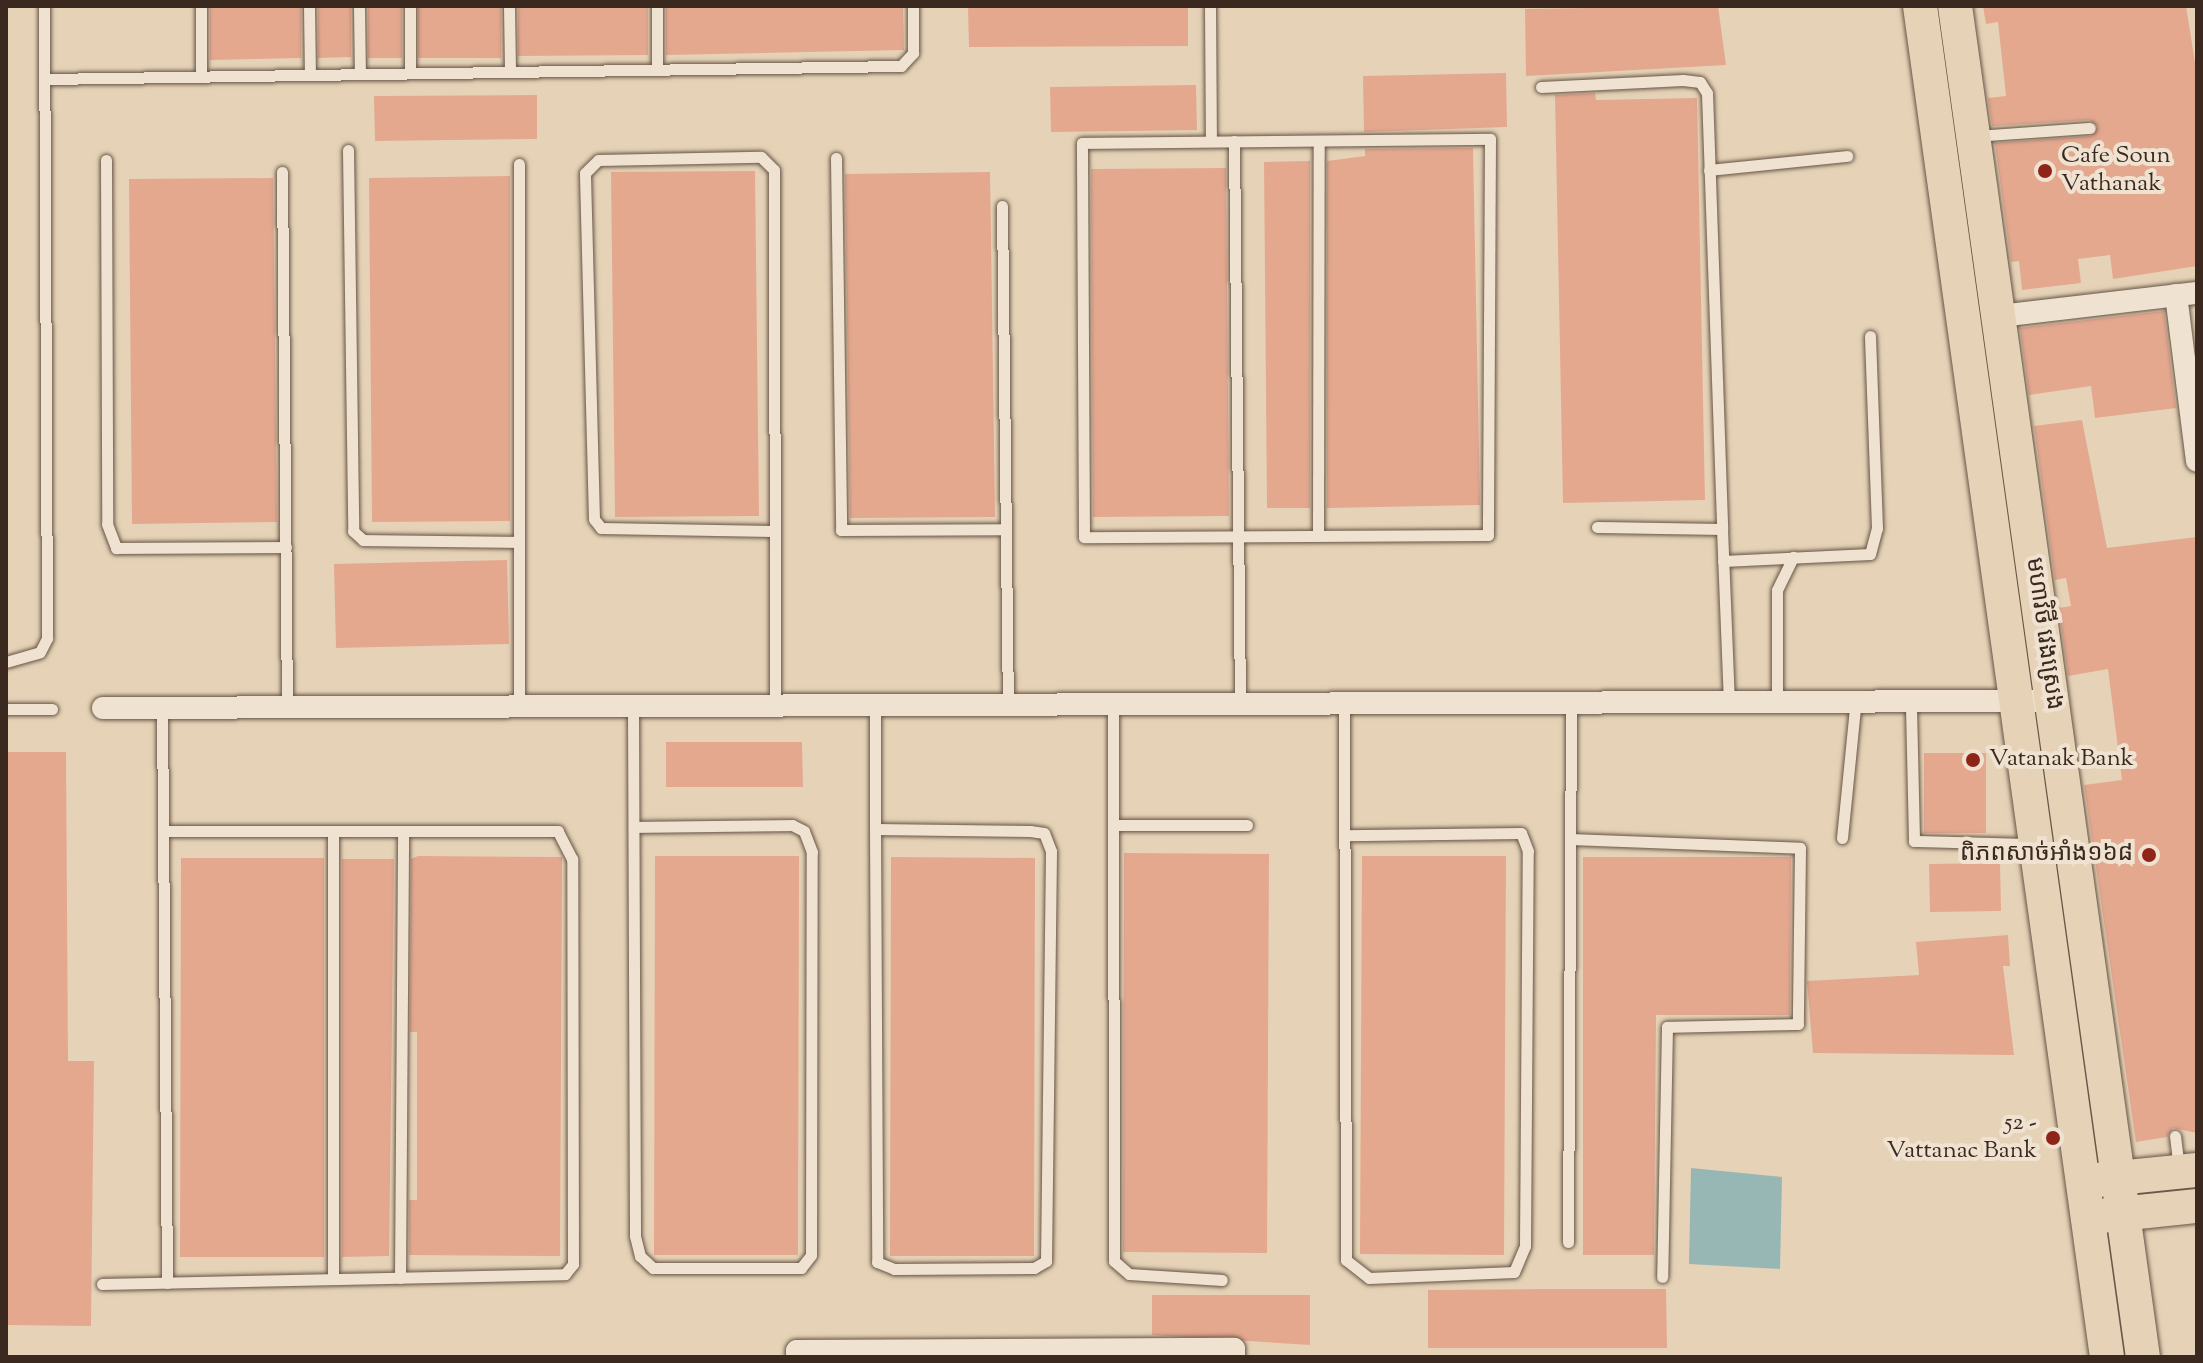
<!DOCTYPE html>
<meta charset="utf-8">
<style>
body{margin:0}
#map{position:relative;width:2203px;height:1363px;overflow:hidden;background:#e6d3b7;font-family:"Sorts Mill Goudy","Noto Sans Khmer",serif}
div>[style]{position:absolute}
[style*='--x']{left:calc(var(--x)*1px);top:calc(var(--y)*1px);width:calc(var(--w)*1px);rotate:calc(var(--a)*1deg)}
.water>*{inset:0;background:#97b7b5}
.building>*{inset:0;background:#e4a88f}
.roads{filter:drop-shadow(0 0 2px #665446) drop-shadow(0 0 2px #665446)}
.lane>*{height:11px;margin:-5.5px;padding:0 5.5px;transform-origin:5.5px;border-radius:5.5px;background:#efe2d0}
.street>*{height:22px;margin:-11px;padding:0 11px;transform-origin:11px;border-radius:11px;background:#efe2d0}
.primary>*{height:34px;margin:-17px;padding:0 17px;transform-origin:17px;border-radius:17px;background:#e6d3b7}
.dots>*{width:22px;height:22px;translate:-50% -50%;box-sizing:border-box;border:4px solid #efe2d0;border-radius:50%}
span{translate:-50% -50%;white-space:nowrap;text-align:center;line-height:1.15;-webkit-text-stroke:8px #efe2d0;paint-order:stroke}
.poi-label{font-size:24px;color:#3b2920}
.left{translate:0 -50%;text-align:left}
.right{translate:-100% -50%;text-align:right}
.street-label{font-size:24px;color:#3b2920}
.frame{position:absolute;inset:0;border:8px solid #3b2920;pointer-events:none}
</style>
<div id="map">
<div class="water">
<i style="clip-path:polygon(1691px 1168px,1782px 1177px,1780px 1269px,1689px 1264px)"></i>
</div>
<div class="building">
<i style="clip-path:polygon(210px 6px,301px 6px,301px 58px,210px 60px)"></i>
<i style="clip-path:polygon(318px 6px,351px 6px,351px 57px,318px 58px)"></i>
<i style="clip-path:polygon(368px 6px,402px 6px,402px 58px,368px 58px)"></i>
<i style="clip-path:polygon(418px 6px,501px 6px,501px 58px,418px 58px)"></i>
<i style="clip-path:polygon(518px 6px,648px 6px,648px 55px,518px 56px)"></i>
<i style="clip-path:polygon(666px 6px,903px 6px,904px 50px,666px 55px)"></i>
<i style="clip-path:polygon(968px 6px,1188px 6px,1188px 46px,969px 47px)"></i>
<i style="clip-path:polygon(1718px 6px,1726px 65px,1526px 76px,1525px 9px)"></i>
<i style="clip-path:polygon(1983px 6px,2186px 6px,2197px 75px,2197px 266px,2113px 279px,2110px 255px,2078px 259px,2081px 283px,2022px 290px,2019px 261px,2011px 262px,1995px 143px,2091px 136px,2098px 127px,2089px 120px,1992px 126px,1988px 98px,2006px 96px,1998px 22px,1986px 24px)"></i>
<i style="clip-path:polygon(1506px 73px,1507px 127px,1364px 132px,1363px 76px)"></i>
<i style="clip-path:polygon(1196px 85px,1197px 130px,1051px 132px,1050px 87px)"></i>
<i style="clip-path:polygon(1595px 93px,1596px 100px,1697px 98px,1705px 500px,1563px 503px,1555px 95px)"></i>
<i style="clip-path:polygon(537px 95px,537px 139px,375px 141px,374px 96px)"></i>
<i style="clip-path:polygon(1473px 148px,1480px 505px,1327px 508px,1327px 161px,1365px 156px,1365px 149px)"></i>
<i style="clip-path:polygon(1310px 161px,1310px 508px,1267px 508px,1264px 162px)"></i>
<i style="clip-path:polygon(1226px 168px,1229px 516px,1093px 517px,1091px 169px)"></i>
<i style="clip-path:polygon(755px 171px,759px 516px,615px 517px,611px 172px)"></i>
<i style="clip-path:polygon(990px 172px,995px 517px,850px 518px,845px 174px)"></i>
<i style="clip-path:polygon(510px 176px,510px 521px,372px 522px,369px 178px)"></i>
<i style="clip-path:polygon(273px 178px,277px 522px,132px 524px,129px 179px)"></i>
<i style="clip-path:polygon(2164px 311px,2176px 408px,2095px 418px,2091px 386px,2029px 395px,2020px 328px)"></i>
<i style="clip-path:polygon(2082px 420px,2107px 548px,2197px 537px,2197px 1133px,2173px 1128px,2167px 1137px,2136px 1142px,2084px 785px,2122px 780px,2108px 669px,2068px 676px,2059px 608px,2071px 606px,2066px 578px,2055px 580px,2034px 426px)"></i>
<i style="clip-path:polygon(507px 560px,509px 644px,336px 648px,334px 564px)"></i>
<i style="clip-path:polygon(666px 742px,802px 742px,803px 787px,666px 787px)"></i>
<i style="clip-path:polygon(6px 752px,66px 752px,68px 1061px,94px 1061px,91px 1326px,6px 1325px)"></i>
<i style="clip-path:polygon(1924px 753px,1986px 753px,1986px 833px,1924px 833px)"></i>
<i style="clip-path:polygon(1124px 853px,1269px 854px,1267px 1253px,1123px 1252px)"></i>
<i style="clip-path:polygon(418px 856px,562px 857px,560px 1256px,409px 1255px,409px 1200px,417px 1200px,417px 1032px,410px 1032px,411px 859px)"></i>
<i style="clip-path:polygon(655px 856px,799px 856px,798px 1255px,654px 1255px)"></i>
<i style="clip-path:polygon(1362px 856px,1506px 856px,1504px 1255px,1360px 1254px)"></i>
<i style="clip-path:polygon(891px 857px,1035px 858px,1034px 1256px,890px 1256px)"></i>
<i style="clip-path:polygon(1583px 857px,1791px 857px,1790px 1015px,1656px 1015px,1654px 1255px,1583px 1255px)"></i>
<i style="clip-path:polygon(181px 858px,324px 858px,324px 1257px,180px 1257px)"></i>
<i style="clip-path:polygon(342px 859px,394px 859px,389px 1256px,342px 1257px)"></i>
<i style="clip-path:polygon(2000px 863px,2001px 911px,1930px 912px,1929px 864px)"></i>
<i style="clip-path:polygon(2008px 935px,2010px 966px,2003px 966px,2014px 1055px,1813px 1053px,1807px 981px,1919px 975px,1916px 942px)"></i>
<i style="clip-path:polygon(1546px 1289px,1666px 1289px,1667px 1348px,1428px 1348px,1428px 1290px)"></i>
<i style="clip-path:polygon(1152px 1295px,1310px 1295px,1310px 1345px,1152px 1335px)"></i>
</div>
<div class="roads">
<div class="lane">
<i style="--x:201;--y:6;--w:70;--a:90"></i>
<i style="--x:309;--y:6;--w:69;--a:89.2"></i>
<i style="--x:359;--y:6;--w:68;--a:89.2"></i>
<i style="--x:410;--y:6;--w:67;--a:90"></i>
<i style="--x:509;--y:6;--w:65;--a:89.1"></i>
<i style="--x:1210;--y:6;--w:135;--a:89.6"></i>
<i style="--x:657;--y:69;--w:63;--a:-90"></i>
<i style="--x:45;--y:79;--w:856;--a:-0.87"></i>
<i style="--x:901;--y:66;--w:18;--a:-47"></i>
<i style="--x:913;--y:53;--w:47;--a:-90"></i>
<i style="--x:1541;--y:87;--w:142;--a:-2.8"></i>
<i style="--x:1683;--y:80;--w:17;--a:7"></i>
<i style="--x:1700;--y:82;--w:13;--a:58"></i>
<i style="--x:1707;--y:93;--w:436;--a:88"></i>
<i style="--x:1975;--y:136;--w:115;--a:-4"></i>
<i style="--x:1490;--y:139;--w:396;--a:90.3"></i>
<i style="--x:1488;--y:535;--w:404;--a:179.7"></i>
<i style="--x:1084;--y:537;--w:394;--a:-90.3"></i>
<i style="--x:1082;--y:143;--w:408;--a:-0.6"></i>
<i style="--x:1234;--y:141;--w:567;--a:89.39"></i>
<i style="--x:348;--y:150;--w:381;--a:89.2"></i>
<i style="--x:353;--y:531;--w:13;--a:42"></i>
<i style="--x:363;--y:540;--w:156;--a:0.7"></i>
<i style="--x:836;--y:158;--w:372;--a:89.2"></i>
<i style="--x:841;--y:530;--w:165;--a:-0.3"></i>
<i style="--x:106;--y:160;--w:364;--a:89.8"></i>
<i style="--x:107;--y:524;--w:26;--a:69"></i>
<i style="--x:116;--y:548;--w:170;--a:-0.3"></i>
<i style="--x:519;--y:164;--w:545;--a:90"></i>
<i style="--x:1709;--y:170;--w:139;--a:-5.8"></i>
<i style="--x:282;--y:172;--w:537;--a:89.47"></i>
<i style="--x:1002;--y:206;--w:502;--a:89.32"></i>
<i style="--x:1597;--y:527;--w:125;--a:0.9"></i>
<i style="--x:1722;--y:529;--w:177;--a:87.7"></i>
<i style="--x:773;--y:531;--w:172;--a:-179"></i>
<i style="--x:601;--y:528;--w:11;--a:-128"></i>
<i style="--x:594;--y:519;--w:346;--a:-91.5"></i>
<i style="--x:585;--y:173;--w:18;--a:-45"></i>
<i style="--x:598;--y:160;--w:163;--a:-1.1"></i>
<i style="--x:761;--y:157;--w:18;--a:45"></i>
<i style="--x:774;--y:170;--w:539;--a:89.89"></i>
<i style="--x:1318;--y:536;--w:395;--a:-89.9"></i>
<i style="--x:1723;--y:561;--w:147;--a:-2.7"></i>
<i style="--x:1870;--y:554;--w:27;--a:-75"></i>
<i style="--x:1877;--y:528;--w:192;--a:-92.1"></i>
<i style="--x:6;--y:662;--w:35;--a:-16"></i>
<i style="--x:40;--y:652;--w:16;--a:-63"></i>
<i style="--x:47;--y:638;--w:632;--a:-90.27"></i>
<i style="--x:1777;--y:705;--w:115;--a:-90"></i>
<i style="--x:1777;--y:590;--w:37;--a:-64"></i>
<i style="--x:1911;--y:707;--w:134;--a:88.7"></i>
<i style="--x:1914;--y:841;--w:117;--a:1.5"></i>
<i style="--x:1113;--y:708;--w:553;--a:89.9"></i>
<i style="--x:1114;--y:1261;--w:20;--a:41"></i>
<i style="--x:1129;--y:1274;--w:93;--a:3.7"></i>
<i style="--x:1344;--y:708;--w:552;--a:89.79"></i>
<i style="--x:1346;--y:1260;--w:29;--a:38"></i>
<i style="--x:1369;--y:1278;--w:145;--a:-2.4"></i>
<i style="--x:1514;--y:1272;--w:28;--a:-67"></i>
<i style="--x:1525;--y:1246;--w:395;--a:-89.6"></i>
<i style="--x:1528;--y:851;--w:19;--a:-111"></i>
<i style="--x:1521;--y:833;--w:176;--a:179.3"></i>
<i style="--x:6;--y:709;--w:46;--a:0"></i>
<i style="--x:162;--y:709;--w:574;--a:89.5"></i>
<i style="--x:633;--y:709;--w:527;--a:89.78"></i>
<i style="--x:635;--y:1236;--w:21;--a:76"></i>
<i style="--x:640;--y:1256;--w:18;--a:43"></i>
<i style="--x:653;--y:1268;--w:148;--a:0"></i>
<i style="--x:801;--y:1268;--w:16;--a:-52"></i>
<i style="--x:811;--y:1255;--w:403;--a:-89.9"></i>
<i style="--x:812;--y:852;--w:22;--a:-111"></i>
<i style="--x:804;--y:831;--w:13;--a:-153"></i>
<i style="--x:792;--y:825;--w:158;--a:179.3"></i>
<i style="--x:875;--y:709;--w:120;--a:90"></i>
<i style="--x:875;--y:829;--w:433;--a:89.7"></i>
<i style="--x:877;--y:1262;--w:18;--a:22"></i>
<i style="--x:894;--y:1269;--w:140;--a:-0.4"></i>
<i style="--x:1034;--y:1268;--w:14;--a:-30"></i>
<i style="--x:1046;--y:1261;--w:410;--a:-89.3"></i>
<i style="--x:1051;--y:851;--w:19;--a:-111"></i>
<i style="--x:1044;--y:833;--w:14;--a:-172"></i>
<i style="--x:1030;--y:831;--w:155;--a:-179.3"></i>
<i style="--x:1113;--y:825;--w:134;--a:0"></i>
<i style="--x:1842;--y:838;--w:132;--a:-84.3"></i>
<i style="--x:1570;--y:839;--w:230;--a:2.2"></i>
<i style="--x:1800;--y:848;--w:176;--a:90.7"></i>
<i style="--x:1798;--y:1024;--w:131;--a:178.7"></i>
<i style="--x:1667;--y:1027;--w:250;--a:91.1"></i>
<i style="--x:2175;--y:1136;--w:31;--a:83"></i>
<i style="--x:1568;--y:1242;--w:535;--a:-89.68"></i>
<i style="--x:400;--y:1278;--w:447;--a:-89.6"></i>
<i style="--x:333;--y:1279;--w:448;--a:-90"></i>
<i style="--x:102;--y:1284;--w:463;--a:-1.2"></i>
<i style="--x:565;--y:1274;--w:13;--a:-51"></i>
<i style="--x:573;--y:1264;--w:405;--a:-90.1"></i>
<i style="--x:572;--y:859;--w:31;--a:-117"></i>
<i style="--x:558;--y:831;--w:394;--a:180"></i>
</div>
<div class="street">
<i style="--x:2176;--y:295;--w:167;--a:82.8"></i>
<i style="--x:2000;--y:316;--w:198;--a:-6.7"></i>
<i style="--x:103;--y:708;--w:1949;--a:-0.21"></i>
<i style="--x:797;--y:1357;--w:6;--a:-90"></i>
<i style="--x:797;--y:1351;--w:437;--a:-0.3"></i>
<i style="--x:1234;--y:1349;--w:8;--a:90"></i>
</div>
<div class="primary">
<i style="--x:1920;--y:6;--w:1364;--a:82.12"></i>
<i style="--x:1955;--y:6;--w:1364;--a:82.08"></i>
<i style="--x:2098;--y:1180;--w:100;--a:-5.8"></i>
<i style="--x:2100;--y:1216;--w:98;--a:-5.9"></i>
</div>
</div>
<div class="dots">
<i style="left:2045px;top:171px;background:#8f2418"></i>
<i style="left:1973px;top:760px;background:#8f2418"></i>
<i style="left:2149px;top:855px;background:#8f2418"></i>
<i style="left:2053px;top:1138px;background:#8f2418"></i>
</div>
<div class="poi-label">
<span class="left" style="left:2061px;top:171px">Cafe Soun<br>Vathanak</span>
<span class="left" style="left:1989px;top:760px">Vatanak Bank</span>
<span class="right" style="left:2133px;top:855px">ពិភពសាច់អាំង១៦៨</span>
<span class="right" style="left:2037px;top:1138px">52 -<br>Vattanac Bank</span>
</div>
<div class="street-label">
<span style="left:2043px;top:634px;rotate:82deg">មហាវិថី វេងស្រេង</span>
</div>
<div class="frame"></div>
</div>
